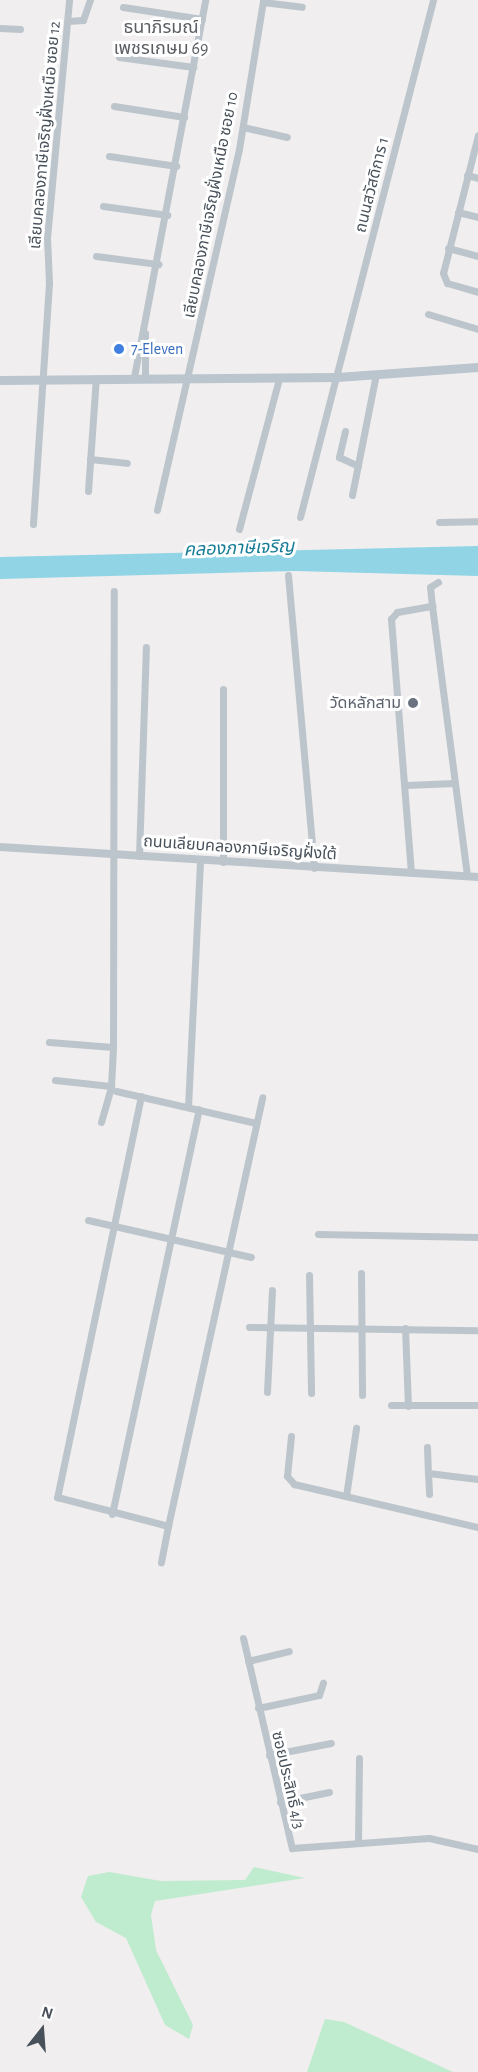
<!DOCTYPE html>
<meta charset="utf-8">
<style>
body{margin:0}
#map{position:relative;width:478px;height:2072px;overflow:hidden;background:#f0eeee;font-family:"Alegreya Sans","Noto Sans Thai",sans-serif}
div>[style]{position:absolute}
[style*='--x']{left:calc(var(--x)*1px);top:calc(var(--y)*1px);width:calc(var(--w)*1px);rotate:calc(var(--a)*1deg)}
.green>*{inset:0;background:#bfebcf}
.water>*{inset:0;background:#90d4e5}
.minor>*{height:7px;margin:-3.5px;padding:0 3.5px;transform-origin:3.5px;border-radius:3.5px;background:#bdc5cc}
.tertiary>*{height:8px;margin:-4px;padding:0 4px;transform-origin:4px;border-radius:4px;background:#bdc5cc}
.secondary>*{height:9px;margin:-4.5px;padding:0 4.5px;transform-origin:4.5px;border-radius:4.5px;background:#bbc5ce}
.dots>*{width:16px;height:16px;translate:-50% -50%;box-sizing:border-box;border:3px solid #fff;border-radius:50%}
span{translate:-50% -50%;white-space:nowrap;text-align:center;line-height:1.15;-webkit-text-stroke:6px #fff;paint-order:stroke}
.street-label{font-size:16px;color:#48515a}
.shop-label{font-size:16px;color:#366cbe}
.left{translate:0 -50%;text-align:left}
.worship-label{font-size:16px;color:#5b616d}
.right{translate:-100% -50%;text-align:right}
.neighbourhood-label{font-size:18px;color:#5b5e62}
.water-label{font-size:18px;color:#177d96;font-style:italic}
.north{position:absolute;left:12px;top:2000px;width:60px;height:60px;-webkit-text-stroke:4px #fff;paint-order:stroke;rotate:17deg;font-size:16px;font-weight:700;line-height:24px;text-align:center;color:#48515a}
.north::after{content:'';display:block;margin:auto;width:21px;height:27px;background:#48515a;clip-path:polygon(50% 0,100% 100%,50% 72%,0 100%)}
</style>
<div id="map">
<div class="green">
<i style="clip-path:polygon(254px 1867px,305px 1878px,155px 1901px,151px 1915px,156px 1950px,193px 2025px,189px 2039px,165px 2025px,126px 1938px,96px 1922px,81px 1897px,88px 1876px,109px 1872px,161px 1881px,245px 1880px)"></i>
<i style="clip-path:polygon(325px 2019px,344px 2022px,453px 2072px,307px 2072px)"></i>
</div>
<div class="water">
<i style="clip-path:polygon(478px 546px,478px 576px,295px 571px,0 579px,0 557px)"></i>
</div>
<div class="minor">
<i style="--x:263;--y:2;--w:39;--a:7"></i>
<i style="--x:123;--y:7;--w:80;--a:8.6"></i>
<i style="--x:68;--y:21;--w:15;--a:-4"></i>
<i style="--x:83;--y:20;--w:21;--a:-71"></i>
<i style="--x:0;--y:28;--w:20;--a:3"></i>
<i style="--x:119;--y:57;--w:75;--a:7.7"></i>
<i style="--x:114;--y:106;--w:71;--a:8.9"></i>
<i style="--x:243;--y:127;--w:45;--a:12.8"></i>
<i style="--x:478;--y:135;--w:142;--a:104.2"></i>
<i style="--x:443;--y:273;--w:11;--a:68"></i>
<i style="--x:447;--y:283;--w:32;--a:16"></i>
<i style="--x:109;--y:156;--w:68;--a:8.5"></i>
<i style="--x:467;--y:175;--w:11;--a:15"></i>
<i style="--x:103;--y:206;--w:65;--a:8"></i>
<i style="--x:458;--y:212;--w:21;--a:14"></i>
<i style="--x:448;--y:248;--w:31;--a:15"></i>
<i style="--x:96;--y:256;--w:63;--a:7.4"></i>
<i style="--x:428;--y:314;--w:52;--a:16.7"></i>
<i style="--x:134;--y:377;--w:384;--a:-79.3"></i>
<i style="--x:145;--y:377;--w:44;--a:-90"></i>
<i style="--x:345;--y:431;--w:27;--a:103"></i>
<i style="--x:339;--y:457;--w:21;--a:25"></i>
<i style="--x:90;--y:459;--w:37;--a:6"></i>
<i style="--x:88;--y:491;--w:113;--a:-86"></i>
<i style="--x:352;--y:495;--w:123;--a:-78.8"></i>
<i style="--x:157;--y:510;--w:370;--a:-77.2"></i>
<i style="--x:239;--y:149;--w:151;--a:-80.8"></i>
<i style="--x:300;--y:517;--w:534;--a:-75.57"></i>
<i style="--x:439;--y:522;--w:39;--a:-1"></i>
<i style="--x:33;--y:524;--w:242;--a:-86.2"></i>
<i style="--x:49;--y:283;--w:45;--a:-92.5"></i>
<i style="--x:47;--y:238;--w:239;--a:-84.7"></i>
<i style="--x:239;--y:529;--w:155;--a:-75.1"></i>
<i style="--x:288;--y:575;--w:294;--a:84.9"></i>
<i style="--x:438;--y:582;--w:9;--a:148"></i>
<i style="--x:430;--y:587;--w:19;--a:84"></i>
<i style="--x:432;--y:606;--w:272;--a:82.6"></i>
<i style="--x:223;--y:689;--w:173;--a:90"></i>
<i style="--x:406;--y:785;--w:49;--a:-2.3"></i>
<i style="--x:139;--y:856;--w:209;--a:-88.1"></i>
<i style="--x:411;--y:873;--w:255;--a:-94.5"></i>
<i style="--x:391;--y:619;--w:9;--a:-49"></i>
<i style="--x:397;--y:612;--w:36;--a:-10"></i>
<i style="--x:49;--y:1042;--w:64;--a:4.5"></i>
<i style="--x:113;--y:1047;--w:456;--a:-89.9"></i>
<i style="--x:55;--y:1080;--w:56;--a:6.1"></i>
<i style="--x:111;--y:1086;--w:39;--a:-87"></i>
<i style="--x:116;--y:1091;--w:144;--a:12.9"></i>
<i style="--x:141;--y:1096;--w:410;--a:101.8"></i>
<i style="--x:57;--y:1497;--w:115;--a:14.6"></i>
<i style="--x:168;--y:1526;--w:37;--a:101"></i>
<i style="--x:188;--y:1107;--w:248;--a:-87.2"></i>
<i style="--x:101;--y:1122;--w:37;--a:-74"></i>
<i style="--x:88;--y:1220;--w:167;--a:12.8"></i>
<i style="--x:318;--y:1234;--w:160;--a:1.1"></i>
<i style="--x:361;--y:1273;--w:122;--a:89.5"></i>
<i style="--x:309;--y:1275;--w:118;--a:89"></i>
<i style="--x:249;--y:1327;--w:229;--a:0.8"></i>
<i style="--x:405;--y:1328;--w:78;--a:87.8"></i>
<i style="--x:267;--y:1392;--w:102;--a:-87.2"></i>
<i style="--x:391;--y:1405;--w:87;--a:0"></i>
<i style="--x:291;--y:1436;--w:40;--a:95.7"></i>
<i style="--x:287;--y:1476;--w:11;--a:49"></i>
<i style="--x:294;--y:1484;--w:189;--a:13.2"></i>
<i style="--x:427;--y:1447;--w:26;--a:88"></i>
<i style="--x:428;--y:1473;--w:50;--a:6.8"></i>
<i style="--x:428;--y:1473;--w:21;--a:87"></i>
<i style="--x:346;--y:1496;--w:69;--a:-81.6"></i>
<i style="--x:112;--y:1514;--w:414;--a:-77.9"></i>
<i style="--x:168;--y:1526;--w:439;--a:-77.6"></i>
<i style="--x:243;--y:1638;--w:216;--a:76.9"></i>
<i style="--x:292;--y:1848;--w:137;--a:-4.2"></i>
<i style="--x:429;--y:1838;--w:50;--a:12.7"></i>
<i style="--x:248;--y:1661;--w:42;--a:-13.7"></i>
<i style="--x:258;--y:1708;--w:62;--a:-12"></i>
<i style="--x:319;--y:1695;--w:13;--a:-72"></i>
<i style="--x:269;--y:1755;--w:63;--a:-11"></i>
<i style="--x:280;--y:1802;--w:50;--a:-11.5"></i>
<i style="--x:358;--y:1841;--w:83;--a:-89.3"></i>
</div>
<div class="tertiary">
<i style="--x:0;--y:847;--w:479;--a:3.6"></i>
</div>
<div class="secondary">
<i style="--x:0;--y:380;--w:337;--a:-0.5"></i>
<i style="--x:337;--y:377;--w:141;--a:-4.1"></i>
</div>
<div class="dots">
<i style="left:119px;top:349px;background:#3f7fe0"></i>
<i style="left:413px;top:703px;background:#6b7280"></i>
</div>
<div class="street-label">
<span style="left:45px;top:135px;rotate:-85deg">เลียบคลองภาษีเจริญฝั่งเหนือ ซอย 12</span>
<span style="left:372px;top:185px;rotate:-76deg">ถนนสวัสดิการ 1</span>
<span style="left:211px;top:205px;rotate:-79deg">เลียบคลองภาษีเจริญฝั่งเหนือ ซอย 10</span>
<span style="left:240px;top:848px;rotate:4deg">ถนนเลียบคลองภาษีเจริญฝั่งใต้</span>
<span style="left:288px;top:1780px;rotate:77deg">ซอยประสิทธิ์ 4/3</span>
</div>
<div class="shop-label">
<span class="left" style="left:131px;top:349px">7-Eleven</span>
</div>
<div class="worship-label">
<span class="right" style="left:401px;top:703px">วัดหลักสาม</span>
</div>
<div class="neighbourhood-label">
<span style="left:161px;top:39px">ธนาภิรมณ์<br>เพชรเกษม 69</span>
</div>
<div class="water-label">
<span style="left:239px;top:549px;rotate:-2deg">คลองภาษีเจริญ</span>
</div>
<div class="north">N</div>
</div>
